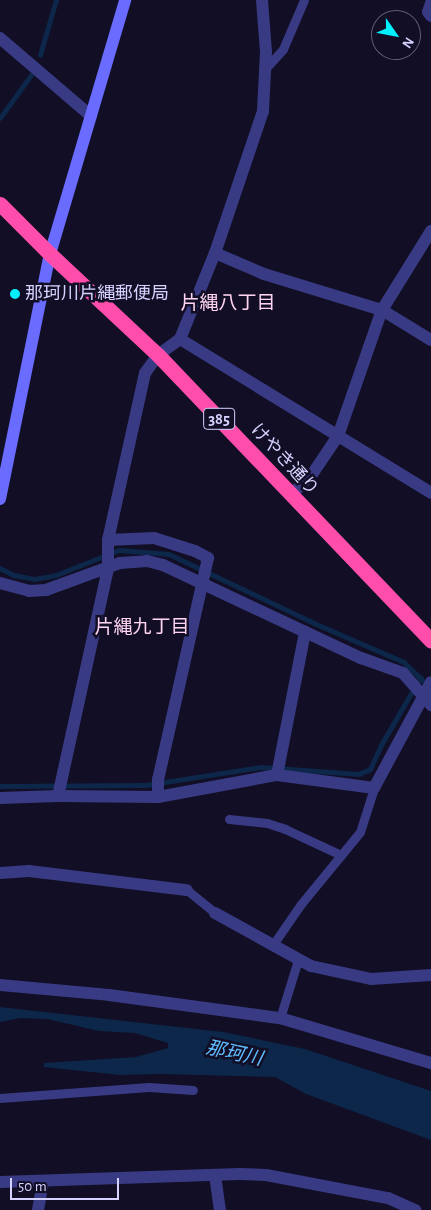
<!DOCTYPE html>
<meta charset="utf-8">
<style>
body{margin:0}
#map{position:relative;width:431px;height:1210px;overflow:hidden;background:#110e25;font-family:"Alegreya Sans","Noto Sans JP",sans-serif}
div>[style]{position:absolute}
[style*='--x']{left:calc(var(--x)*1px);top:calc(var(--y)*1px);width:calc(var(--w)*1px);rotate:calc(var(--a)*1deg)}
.water>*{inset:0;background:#0c274a}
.stream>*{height:4.5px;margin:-2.25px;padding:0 2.25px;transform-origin:2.25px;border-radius:2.25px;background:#0c274a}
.lane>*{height:9px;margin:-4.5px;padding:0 4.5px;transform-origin:4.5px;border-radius:4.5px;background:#393a84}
.street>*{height:12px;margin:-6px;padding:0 6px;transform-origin:6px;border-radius:6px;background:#393a84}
.secondary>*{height:12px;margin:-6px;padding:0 6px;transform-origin:6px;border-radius:6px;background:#696cff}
.highway>*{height:15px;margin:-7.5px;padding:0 7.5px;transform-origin:7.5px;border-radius:7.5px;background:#ff4dab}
.dots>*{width:14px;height:14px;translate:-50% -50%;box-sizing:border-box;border:2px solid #110e25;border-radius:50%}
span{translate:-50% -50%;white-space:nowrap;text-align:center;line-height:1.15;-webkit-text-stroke:5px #110e25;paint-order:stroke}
.shield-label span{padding:1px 4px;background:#110e25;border:1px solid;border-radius:4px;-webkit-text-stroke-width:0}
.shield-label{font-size:16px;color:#d5d2ff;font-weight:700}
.poi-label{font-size:18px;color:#d5d2ff}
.left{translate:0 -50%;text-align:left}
.street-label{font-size:18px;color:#d5d2ff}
.neighbourhood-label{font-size:19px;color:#ffd4f1}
.water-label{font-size:19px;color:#60bdff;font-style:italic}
.north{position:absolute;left:371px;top:10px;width:50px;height:50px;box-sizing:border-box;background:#110e25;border:1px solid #5f5c7c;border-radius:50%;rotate:123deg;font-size:14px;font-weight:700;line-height:20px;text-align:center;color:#d5d2ff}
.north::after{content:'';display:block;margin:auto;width:18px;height:22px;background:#00f0fd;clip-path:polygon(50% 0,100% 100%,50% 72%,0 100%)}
.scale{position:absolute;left:10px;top:1178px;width:109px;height:22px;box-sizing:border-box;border:2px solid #d5d2ff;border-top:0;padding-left:6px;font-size:15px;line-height:18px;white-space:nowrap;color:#d5d2ff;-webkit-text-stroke:4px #110e25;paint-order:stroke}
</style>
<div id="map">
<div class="water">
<i style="clip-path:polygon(0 1007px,223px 1032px,305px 1049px,431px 1091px,431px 1140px,306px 1094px,275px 1077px,160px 1074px,120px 1075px,44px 1067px,44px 1063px,136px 1057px,168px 1048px,168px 1043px,135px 1033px,99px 1031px,47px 1019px,20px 1018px,0 1022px)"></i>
</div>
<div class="stream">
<i style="--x:40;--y:55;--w:57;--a:-73.8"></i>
<i style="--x:0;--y:118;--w:53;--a:-54.2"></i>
<i style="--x:0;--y:568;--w:16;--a:27"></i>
<i style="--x:14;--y:575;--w:20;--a:11"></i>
<i style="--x:34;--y:579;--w:22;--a:-10"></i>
<i style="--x:56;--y:575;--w:68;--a:-21.6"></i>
<i style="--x:119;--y:550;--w:50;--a:4.6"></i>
<i style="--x:169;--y:554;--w:161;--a:25.4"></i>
<i style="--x:314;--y:623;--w:98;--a:23.4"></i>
<i style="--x:404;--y:662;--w:33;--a:44"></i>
<i style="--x:0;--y:786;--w:146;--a:-0.4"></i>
<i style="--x:146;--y:785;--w:116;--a:-8.9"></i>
<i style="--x:261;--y:767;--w:98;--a:4.1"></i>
<i style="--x:359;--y:774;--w:12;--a:-24"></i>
<i style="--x:370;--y:769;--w:26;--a:-65"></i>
<i style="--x:381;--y:745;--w:78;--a:-59.8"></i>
</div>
<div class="lane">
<i style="--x:266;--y:68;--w:25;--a:-48"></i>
<i style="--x:283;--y:49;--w:53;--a:-66.8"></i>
<i style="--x:229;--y:819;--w:38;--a:6"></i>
<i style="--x:267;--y:823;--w:19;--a:18"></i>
<i style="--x:285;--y:829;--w:62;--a:24.9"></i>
<i style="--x:187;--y:890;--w:36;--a:39"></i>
<i style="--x:272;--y:946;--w:51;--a:-55.4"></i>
<i style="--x:301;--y:904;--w:93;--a:-50.7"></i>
<i style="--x:360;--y:832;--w:46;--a:-72.3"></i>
<i style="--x:280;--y:1018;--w:61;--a:-72.8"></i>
<i style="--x:0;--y:1098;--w:149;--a:-4.2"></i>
<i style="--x:149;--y:1087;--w:44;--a:3.9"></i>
</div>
<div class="street">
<i style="--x:431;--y:3;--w:9;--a:108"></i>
<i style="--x:428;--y:12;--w:5;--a:53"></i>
<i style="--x:0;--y:38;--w:120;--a:40.6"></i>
<i style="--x:215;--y:253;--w:53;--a:23.2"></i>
<i style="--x:264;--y:274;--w:123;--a:17"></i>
<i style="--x:382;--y:310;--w:57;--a:31.5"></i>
<i style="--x:180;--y:339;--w:294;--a:31.5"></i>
<i style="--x:291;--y:495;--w:31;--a:-45"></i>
<i style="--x:313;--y:473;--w:45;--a:-56"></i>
<i style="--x:338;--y:436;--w:133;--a:-70.8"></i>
<i style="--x:382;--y:310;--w:93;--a:-58.2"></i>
<i style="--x:108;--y:540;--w:46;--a:-2.5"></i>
<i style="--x:154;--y:538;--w:43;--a:17.6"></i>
<i style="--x:195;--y:551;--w:15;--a:28"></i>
<i style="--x:208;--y:558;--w:227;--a:102.7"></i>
<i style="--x:158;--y:779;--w:18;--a:90"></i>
<i style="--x:0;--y:583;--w:30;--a:15"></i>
<i style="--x:29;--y:591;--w:17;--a:-3"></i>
<i style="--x:46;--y:590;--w:79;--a:-20"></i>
<i style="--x:120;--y:563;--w:27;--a:-4"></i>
<i style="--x:147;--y:561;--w:16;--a:14"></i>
<i style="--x:163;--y:565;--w:219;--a:25.2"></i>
<i style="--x:361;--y:658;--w:45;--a:19.7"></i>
<i style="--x:403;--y:673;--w:43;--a:48.8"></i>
<i style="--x:277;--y:775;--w:146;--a:-78.9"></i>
<i style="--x:58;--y:796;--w:233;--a:-77.6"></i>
<i style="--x:108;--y:568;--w:28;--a:-90"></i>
<i style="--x:108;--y:540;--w:171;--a:-77.5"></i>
<i style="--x:145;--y:373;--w:22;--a:-54"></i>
<i style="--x:158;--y:355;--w:27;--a:-36"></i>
<i style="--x:180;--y:339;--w:93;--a:-67.9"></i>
<i style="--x:215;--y:253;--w:150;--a:-71.3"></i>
<i style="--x:263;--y:111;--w:59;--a:-87.1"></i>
<i style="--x:266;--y:52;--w:52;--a:-94.4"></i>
<i style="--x:0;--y:798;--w:58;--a:-2"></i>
<i style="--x:58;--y:796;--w:100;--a:0.6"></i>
<i style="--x:158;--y:797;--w:121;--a:-10.5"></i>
<i style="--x:277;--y:775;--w:98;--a:7.6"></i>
<i style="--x:374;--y:788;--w:120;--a:-61.7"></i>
<i style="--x:0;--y:873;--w:29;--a:-4"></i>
<i style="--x:29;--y:871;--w:159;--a:6.9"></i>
<i style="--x:215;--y:913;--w:110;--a:28.9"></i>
<i style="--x:311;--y:966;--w:61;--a:12.2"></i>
<i style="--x:371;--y:979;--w:60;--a:-3.8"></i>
<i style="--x:0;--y:985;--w:109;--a:5.2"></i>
<i style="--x:109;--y:995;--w:173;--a:7.7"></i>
<i style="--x:280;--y:1018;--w:158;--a:16.6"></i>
<i style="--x:215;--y:1175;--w:35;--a:82"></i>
<i style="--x:0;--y:1182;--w:239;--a:-1.9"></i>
<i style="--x:239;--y:1174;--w:27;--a:2"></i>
<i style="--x:266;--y:1175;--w:124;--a:10.7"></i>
<i style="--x:388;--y:1198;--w:30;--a:24"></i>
<i style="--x:38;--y:1210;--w:29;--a:-80"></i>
</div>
<div class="secondary">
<i style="--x:0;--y:499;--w:250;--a:-78.5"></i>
<i style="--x:50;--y:254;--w:265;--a:-73.5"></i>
</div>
<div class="highway">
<i style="--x:0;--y:204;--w:71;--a:45"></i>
<i style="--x:50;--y:254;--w:148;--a:43.1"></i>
<i style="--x:158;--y:355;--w:395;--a:46.3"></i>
</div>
<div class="dots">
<i style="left:15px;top:294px;background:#00f0fd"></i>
</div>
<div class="shield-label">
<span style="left:219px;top:419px">385</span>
</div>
<div class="poi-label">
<span class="left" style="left:25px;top:294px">那珂川片縄郵便局</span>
</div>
<div class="street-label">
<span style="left:284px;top:460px;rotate:47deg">けやき通り</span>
</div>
<div class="neighbourhood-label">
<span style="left:228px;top:304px">片縄八丁目</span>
<span style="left:142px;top:628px">片縄九丁目</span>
</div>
<div class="water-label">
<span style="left:234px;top:1054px;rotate:12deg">那珂川</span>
</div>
<div class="north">N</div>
<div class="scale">50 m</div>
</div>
